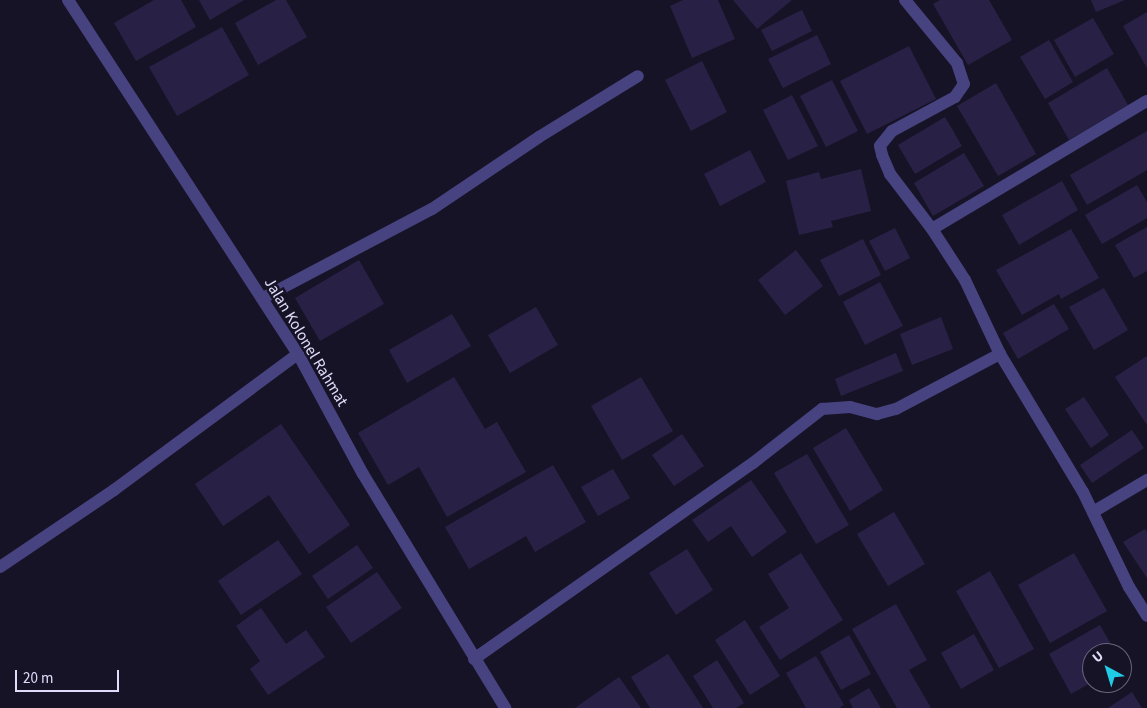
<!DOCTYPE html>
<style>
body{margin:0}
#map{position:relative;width:1147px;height:708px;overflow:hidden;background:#171326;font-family:"Source Sans 3",sans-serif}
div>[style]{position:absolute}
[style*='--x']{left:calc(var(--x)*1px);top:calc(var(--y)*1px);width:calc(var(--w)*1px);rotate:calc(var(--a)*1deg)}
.building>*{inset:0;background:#292145}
.minor>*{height:12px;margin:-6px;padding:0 6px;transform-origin:6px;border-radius:6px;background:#474380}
span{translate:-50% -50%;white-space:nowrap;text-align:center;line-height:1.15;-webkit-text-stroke:5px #171326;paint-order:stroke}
.street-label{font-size:16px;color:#e1dcfb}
.north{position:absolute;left:1082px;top:643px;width:50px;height:50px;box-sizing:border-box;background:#171326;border:1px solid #68637b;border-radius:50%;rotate:321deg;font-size:14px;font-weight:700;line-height:20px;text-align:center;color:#e1dcfb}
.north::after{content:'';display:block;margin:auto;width:18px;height:22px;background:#1fcbe5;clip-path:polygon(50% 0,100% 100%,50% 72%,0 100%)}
.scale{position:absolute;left:15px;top:670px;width:104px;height:22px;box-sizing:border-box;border:2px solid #e1dcfb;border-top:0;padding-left:6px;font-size:15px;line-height:18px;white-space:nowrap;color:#e1dcfb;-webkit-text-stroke:4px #171326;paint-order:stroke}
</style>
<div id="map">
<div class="building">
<i style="clip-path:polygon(154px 0,181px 0,196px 27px,136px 61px,114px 23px)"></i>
<i style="clip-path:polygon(199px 0,244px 0,210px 20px)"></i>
<i style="clip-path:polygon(276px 0,286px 0,307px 37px,258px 65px,235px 23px)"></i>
<i style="clip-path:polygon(683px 0,718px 0,735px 39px,692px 58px,670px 6px)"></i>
<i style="clip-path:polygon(733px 0,792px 0,757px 29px)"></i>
<i style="clip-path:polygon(940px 0,989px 0,1012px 40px,968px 65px,933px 4px)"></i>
<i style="clip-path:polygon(1091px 0,1125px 0,1096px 12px)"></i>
<i style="clip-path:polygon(802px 10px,812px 31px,772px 51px,761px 30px)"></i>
<i style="clip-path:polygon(1147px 12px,1147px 68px,1123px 26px)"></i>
<i style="clip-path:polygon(1093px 18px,1114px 54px,1075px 77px,1054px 40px)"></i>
<i style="clip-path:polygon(222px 27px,249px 75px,177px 116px,149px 67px)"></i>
<i style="clip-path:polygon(817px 35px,831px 64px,783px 88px,768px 59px)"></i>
<i style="clip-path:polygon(1049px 40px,1073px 82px,1045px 99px,1020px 57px)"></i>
<i style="clip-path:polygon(909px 46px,936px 99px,867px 134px,840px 81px)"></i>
<i style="clip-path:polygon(702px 61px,727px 112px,691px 131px,665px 80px)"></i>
<i style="clip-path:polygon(1107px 68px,1128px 105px,1069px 140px,1048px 103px)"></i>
<i style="clip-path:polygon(832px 80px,858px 131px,826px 147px,800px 96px)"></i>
<i style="clip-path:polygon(996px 83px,1036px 154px,998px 176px,957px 106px)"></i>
<i style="clip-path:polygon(792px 95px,818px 146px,788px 160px,763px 110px)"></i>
<i style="clip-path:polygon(945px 117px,962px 146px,915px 174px,898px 145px)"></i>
<i style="clip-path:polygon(1147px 131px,1147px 170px,1087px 205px,1070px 175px)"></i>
<i style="clip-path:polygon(750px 150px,766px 182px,720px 206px,704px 174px)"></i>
<i style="clip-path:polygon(964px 153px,984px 186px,933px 216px,914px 183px)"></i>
<i style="clip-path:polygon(861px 169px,871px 211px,831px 221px,833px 227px,799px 235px,786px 181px,819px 172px,821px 179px)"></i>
<i style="clip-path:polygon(1062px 181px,1078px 210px,1019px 245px,1002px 215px)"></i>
<i style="clip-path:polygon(1137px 185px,1147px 202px,1147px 218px,1102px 244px,1085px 215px)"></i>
<i style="clip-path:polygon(1147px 227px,1147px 271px,1134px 278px,1115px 245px)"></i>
<i style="clip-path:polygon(895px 228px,910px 258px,885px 271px,869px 241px)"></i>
<i style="clip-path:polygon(1071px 229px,1099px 278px,1061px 299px,1059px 294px,1022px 315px,996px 270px)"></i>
<i style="clip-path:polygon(863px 239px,881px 275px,839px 296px,820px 260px)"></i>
<i style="clip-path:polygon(796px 250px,823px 286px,785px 315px,758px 280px)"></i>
<i style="clip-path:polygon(359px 260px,384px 304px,320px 341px,295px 298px)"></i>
<i style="clip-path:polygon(880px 282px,903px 326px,865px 345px,843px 302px)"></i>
<i style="clip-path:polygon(1104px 288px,1128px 330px,1094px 350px,1069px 307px)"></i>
<i style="clip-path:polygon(1054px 304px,1069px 329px,1018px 359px,1003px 333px)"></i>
<i style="clip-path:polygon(536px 307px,558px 345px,510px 373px,488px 335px)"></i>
<i style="clip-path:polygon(452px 314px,471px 346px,407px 383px,389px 350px)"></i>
<i style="clip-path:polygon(941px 317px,953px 349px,912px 365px,900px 334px)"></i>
<i style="clip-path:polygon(896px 353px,903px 371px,841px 396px,835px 379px)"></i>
<i style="clip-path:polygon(1147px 356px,1147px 425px,1115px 377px)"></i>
<i style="clip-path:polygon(454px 377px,485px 429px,497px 422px,526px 472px,447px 517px,419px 467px,388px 485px,358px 433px)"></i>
<i style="clip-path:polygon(641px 377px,673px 431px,622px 460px,591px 406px)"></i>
<i style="clip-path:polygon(1084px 397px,1109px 435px,1091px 448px,1065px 409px)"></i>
<i style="clip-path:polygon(281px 424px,350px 525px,309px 554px,269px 495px,223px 526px,195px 484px)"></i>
<i style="clip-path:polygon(846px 428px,883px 490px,850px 511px,813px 448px)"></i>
<i style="clip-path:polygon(1132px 430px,1144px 448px,1092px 483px,1080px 465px)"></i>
<i style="clip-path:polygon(682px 434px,704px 466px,674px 486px,652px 455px)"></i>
<i style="clip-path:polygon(807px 454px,849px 525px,816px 544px,774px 473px)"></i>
<i style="clip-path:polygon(553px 465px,586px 522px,535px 552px,526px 536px,469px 569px,445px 527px)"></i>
<i style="clip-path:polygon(613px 469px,630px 498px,598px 516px,581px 487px)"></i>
<i style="clip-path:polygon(751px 480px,787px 532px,752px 557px,731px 526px,708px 542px,692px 520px)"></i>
<i style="clip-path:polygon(894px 512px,925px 564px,888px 586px,857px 534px)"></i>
<i style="clip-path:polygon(1145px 529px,1147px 532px,1147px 578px,1123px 542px)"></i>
<i style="clip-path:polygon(278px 540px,302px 574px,241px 615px,218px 581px)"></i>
<i style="clip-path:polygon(357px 545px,373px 568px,328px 599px,312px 576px)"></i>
<i style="clip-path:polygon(687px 549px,713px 590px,676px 615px,649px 573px)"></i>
<i style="clip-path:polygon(801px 553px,843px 620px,780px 660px,759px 627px,789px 608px,768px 574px)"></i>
<i style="clip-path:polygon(1074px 553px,1107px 611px,1050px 643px,1018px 585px)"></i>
<i style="clip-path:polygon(990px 571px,1034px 649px,999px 668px,956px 591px)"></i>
<i style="clip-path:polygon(377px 572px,402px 608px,351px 643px,326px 607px)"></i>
<i style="clip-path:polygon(896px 604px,927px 660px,909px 670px,931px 708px,897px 708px,852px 629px)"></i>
<i style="clip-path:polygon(261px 608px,286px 644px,306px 630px,325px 657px,268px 695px,250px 669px,260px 661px,236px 626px)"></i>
<i style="clip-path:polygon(745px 620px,780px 676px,750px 695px,715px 640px)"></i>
<i style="clip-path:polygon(1100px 625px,1116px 653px,1092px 653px,1092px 682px,1071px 694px,1049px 654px)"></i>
<i style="clip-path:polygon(974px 634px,994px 670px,961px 689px,941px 653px)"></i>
<i style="clip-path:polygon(849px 635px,871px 674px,841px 690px,820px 652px)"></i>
<i style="clip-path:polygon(668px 654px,703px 708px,650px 708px,631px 677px)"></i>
<i style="clip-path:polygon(816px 656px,844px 705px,839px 708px,806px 708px,786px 673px)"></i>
<i style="clip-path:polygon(717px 660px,744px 703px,736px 708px,713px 708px,693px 676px)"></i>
<i style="clip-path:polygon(619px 677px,641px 708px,575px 708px)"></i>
<i style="clip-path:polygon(869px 688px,881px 708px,853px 708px,849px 700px)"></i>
<i style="clip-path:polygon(1132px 692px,1142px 708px,1108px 708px)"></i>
</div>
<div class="minor">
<i style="--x:68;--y:0;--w:422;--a:57"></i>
<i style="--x:298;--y:354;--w:136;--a:61.6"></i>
<i style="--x:363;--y:474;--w:274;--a:58.7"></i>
<i style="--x:905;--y:0;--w:82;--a:50.5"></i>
<i style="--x:957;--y:63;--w:22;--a:72"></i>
<i style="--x:964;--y:84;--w:16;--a:125"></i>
<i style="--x:955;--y:97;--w:72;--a:151.6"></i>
<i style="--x:892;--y:131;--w:19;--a:129"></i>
<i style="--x:880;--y:146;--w:9;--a:77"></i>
<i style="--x:882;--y:155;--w:21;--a:67"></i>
<i style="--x:890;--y:174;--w:69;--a:52.6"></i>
<i style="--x:932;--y:229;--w:61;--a:57.1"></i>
<i style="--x:965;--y:280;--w:82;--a:64.7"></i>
<i style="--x:1000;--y:354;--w:161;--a:59"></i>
<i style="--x:1083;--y:492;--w:106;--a:64.2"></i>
<i style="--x:1129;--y:587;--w:34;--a:58"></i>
<i style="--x:932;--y:229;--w:250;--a:-30.8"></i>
<i style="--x:263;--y:298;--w:191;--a:-27.8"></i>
<i style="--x:432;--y:209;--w:129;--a:-33.9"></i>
<i style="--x:539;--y:137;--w:116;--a:-31.6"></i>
<i style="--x:1093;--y:512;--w:63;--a:-30.7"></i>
<i style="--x:0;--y:567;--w:138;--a:-34"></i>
<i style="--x:114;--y:490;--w:229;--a:-36.5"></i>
<i style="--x:474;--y:659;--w:341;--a:-35.1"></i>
<i style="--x:753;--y:463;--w:88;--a:-38"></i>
<i style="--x:822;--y:409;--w:28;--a:-4"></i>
<i style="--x:850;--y:407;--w:28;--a:15"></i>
<i style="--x:877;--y:414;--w:20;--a:-15"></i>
<i style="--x:896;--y:409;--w:118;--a:-27.9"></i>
</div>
<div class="street-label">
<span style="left:306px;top:342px;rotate:59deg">Jalan Kolonel Rahmat</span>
</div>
<div class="north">U</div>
<div class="scale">20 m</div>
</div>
